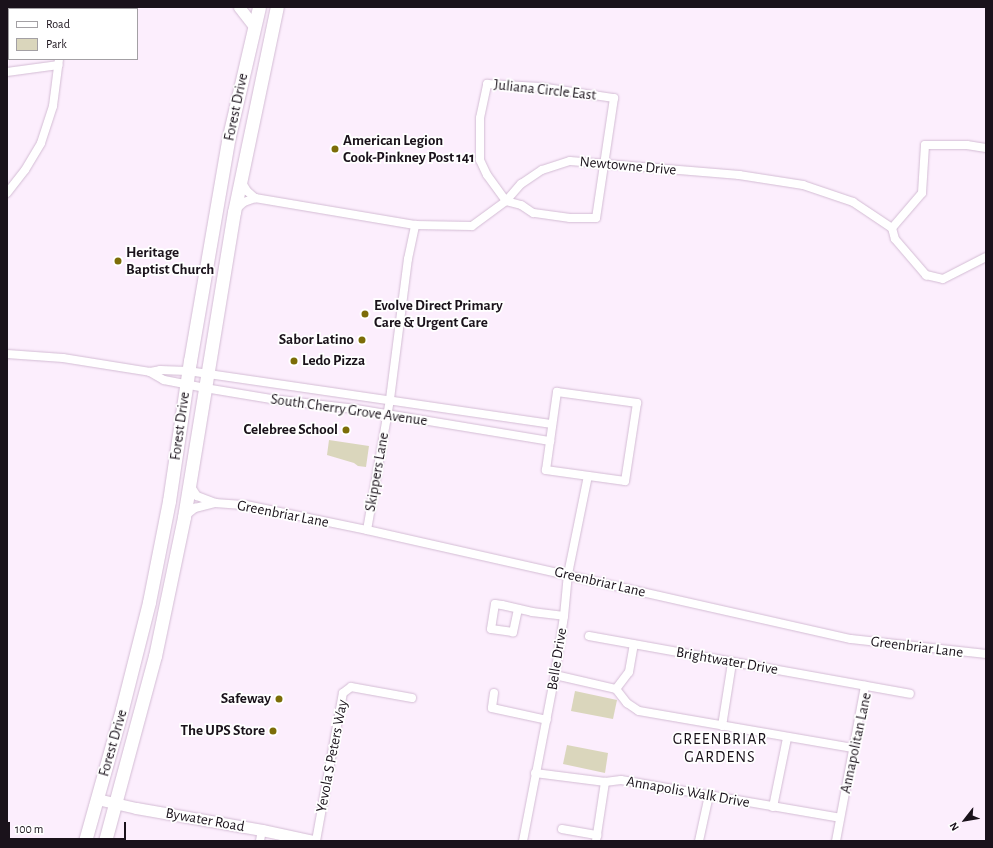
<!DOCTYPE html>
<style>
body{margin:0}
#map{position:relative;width:993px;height:848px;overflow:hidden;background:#fceefd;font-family:"Alegreya Sans",sans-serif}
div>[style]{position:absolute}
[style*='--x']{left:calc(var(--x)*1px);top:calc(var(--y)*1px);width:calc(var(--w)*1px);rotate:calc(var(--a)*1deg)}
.green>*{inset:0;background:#dad6bc}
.roads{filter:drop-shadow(0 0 1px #d3bcd4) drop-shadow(0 0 1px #d3bcd4)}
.street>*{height:8px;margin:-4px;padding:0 4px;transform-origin:4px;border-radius:4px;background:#fff}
.secondary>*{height:11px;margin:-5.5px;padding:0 5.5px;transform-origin:5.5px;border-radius:5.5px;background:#fff}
.primary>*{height:13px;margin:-6.5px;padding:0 6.5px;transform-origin:6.5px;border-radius:6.5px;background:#fff}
.dots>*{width:11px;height:11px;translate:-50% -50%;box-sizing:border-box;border:2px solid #fff;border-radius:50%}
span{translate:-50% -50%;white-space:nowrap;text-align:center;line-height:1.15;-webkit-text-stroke:3.5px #fff;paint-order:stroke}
.street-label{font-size:15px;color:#1a121b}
.poi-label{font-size:15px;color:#1a121b;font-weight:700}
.left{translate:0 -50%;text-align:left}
.right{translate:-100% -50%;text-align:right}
.neighbourhood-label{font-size:16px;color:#1a121b;letter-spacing:1px}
.frame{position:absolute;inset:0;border:8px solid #1a121b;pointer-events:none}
.legend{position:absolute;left:8px;top:8px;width:130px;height:52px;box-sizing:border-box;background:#fff;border:1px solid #a3a0a4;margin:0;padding:5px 7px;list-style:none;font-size:12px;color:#1a121b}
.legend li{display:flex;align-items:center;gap:8px;height:20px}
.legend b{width:20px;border:1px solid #a3a0a4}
.north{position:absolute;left:945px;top:800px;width:40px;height:40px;-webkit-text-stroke:3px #fff;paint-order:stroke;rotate:239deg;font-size:11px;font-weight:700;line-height:16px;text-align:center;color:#1a121b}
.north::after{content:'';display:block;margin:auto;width:14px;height:18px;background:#1a121b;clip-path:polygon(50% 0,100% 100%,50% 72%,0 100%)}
.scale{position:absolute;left:8px;top:822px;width:118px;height:18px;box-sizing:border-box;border:2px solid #1a121b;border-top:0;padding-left:5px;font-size:12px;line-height:14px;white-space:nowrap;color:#1a121b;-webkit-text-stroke:3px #fff;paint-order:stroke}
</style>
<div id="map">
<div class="green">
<i style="clip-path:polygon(329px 440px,369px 446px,366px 467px,358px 466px,354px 463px,327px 455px)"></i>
<i style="clip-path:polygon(575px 691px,617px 700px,613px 719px,571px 711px)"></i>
<i style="clip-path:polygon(567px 745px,608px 753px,605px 773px,563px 764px)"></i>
</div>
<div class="roads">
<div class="street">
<i style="--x:64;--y:9;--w:2;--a:-90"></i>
<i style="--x:7;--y:72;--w:52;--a:-7.7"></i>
<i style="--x:487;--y:84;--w:53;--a:3.2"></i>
<i style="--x:540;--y:87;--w:75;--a:8.5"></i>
<i style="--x:614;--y:98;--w:121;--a:98.5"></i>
<i style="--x:596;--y:218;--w:26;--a:180"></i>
<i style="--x:570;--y:218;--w:37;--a:-172"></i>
<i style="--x:533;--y:213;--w:14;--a:-146"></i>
<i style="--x:521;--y:205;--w:16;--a:-165"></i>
<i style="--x:506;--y:201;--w:32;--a:-126"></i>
<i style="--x:487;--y:175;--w:17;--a:-115"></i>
<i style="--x:480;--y:160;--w:42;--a:-90"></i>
<i style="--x:480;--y:118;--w:35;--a:-78"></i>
<i style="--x:241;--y:181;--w:12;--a:59"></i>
<i style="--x:247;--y:191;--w:11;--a:41"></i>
<i style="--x:255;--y:198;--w:162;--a:9.6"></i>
<i style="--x:415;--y:225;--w:57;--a:1"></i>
<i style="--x:472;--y:226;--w:42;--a:-36.3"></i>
<i style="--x:506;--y:201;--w:23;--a:-49"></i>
<i style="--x:521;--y:184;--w:25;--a:-34"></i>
<i style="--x:542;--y:170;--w:29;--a:-18"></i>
<i style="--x:570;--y:161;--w:170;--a:4.7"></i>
<i style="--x:739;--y:175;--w:65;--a:8.9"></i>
<i style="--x:803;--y:185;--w:53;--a:18.8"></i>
<i style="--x:853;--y:202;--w:47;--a:33.7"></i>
<i style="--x:892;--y:228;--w:11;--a:75"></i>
<i style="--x:895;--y:239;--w:48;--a:49.3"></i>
<i style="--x:926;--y:275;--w:17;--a:13"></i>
<i style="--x:943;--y:279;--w:48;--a:-27.1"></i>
<i style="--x:7;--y:193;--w:29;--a:-52"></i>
<i style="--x:25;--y:170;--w:31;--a:-59"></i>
<i style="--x:41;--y:143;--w:39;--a:-72"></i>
<i style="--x:53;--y:106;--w:47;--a:-82.7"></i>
<i style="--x:234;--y:211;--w:13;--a:-42"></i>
<i style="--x:244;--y:202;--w:12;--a:-20"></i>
<i style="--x:892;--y:228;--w:46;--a:-49.4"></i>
<i style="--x:922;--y:193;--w:48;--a:-86.4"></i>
<i style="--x:925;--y:145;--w:42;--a:0"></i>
<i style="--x:967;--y:145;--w:19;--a:9"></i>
<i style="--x:7;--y:354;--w:56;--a:4.1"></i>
<i style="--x:63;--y:358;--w:88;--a:9.1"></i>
<i style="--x:150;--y:372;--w:10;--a:-11"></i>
<i style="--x:160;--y:370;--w:28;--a:2"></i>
<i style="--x:188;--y:371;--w:368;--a:8.3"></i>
<i style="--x:150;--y:372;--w:16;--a:30"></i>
<i style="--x:164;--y:380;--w:42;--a:11"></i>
<i style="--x:205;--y:388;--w:67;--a:9.5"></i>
<i style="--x:271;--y:399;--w:86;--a:6.7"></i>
<i style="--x:356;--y:409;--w:197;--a:9.4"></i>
<i style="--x:557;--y:392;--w:81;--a:7.8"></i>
<i style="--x:637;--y:403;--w:79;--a:98.7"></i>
<i style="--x:625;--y:481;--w:80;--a:-172.1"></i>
<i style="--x:546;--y:470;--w:79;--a:-82"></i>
<i style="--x:190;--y:485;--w:13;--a:58"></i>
<i style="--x:197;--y:496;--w:19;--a:21"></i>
<i style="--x:215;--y:503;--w:31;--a:4"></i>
<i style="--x:246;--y:505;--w:124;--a:11.7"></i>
<i style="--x:367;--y:530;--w:496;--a:12.7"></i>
<i style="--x:851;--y:639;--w:136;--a:6.3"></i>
<i style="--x:185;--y:516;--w:13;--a:-39"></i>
<i style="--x:195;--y:508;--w:21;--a:-14"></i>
<i style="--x:367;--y:530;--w:133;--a:-80"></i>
<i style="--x:390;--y:399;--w:141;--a:-82.7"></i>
<i style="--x:408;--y:259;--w:35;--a:-78"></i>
<i style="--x:518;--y:609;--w:24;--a:102"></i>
<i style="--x:513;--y:632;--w:22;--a:-172"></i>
<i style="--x:491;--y:629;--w:25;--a:-81"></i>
<i style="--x:495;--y:604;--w:7;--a:8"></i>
<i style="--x:502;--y:605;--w:31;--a:13"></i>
<i style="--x:532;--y:612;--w:32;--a:7"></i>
<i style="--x:589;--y:636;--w:326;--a:10.2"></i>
<i style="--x:555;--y:675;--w:63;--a:12.9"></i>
<i style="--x:616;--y:689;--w:18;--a:52"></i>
<i style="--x:627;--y:703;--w:14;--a:34"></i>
<i style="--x:639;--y:711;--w:217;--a:9.8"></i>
<i style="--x:616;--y:689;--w:21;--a:-53"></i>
<i style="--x:629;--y:672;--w:28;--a:-80"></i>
<i style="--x:494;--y:693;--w:15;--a:98"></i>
<i style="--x:492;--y:708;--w:56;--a:12.3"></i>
<i style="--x:722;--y:726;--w:64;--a:-81"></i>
<i style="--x:535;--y:773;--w:71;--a:7.3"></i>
<i style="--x:605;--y:782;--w:16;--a:-7"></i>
<i style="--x:621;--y:780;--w:222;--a:9.8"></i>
<i style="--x:773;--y:807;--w:70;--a:-78.5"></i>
<i style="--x:562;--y:829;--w:36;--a:10"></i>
<i style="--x:260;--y:841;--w:11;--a:-80"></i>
<i style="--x:316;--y:841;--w:150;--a:-79.7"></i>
<i style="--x:343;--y:693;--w:10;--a:-37"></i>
<i style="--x:351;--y:687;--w:62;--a:10.2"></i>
<i style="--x:523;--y:841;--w:169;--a:-79.1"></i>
<i style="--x:555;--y:675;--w:60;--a:-81.3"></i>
<i style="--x:564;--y:616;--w:42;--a:-84.6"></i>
<i style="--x:568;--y:574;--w:100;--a:-78.5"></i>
<i style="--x:596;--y:841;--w:60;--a:-81.3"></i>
<i style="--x:699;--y:841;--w:47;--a:-77.7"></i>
<i style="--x:836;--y:841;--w:158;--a:-79.4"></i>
</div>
<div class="secondary">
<i style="--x:239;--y:7;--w:24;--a:52"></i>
<i style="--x:97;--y:799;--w:40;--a:13"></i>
<i style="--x:136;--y:808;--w:128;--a:9.9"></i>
<i style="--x:262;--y:830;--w:52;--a:12.2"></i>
</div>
<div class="primary">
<i style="--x:85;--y:841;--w:137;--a:-74.3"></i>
<i style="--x:122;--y:709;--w:110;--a:-75.8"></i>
<i style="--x:149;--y:602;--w:103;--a:-78.8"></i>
<i style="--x:169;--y:501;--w:142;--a:-81.5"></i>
<i style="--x:190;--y:361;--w:228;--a:-80.2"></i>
<i style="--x:229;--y:136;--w:132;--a:-76.9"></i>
<i style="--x:105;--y:841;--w:192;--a:-74.9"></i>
<i style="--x:155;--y:656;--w:142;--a:-78.2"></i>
<i style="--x:184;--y:517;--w:309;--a:-80.7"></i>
<i style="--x:234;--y:212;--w:209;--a:-78.2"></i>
</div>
</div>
<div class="dots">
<i style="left:335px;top:149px;background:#7c6d08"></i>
<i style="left:118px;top:261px;background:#7c6d08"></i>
<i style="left:365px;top:314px;background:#7c6d08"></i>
<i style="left:362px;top:340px;background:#7c6d08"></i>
<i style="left:294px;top:361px;background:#7c6d08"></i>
<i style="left:346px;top:430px;background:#7c6d08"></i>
<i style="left:279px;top:699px;background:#7c6d08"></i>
<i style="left:273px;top:731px;background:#7c6d08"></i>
</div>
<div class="street-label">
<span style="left:545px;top:90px;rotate:6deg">Juliana Circle East</span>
<span style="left:236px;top:107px;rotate:-78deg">Forest Drive</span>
<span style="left:628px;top:166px;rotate:5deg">Newtowne Drive</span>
<span style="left:349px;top:410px;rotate:8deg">South Cherry Grove Avenue</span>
<span style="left:180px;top:426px;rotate:-82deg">Forest Drive</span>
<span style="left:377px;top:472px;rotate:-80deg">Skippers Lane</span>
<span style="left:283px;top:514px;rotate:11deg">Greenbriar Lane</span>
<span style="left:600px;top:582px;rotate:13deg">Greenbriar Lane</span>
<span style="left:917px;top:647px;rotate:7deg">Greenbriar Lane</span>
<span style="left:557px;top:659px;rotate:-81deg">Belle Drive</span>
<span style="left:727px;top:661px;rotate:10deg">Brightwater Drive</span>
<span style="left:113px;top:743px;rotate:-74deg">Forest Drive</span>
<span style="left:856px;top:743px;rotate:-78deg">Annapolitan Lane</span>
<span style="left:332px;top:756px;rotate:-79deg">Yevola S Peters Way</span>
<span style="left:688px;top:792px;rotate:10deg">Annapolis Walk Drive</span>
<span style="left:205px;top:820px;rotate:10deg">Bywater Road</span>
</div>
<div class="poi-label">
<span class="left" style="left:343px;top:149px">American Legion<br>Cook-Pinkney Post 141</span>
<span class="left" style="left:126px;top:261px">Heritage<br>Baptist Church</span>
<span class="left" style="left:374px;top:314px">Evolve Direct Primary<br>Care &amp; Urgent Care</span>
<span class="right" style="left:354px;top:340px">Sabor Latino</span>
<span class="left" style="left:302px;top:361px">Ledo Pizza</span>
<span class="right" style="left:338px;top:430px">Celebree School</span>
<span class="right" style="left:271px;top:699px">Safeway</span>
<span class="right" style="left:265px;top:731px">The UPS Store</span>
</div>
<div class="neighbourhood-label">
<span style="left:720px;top:748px">GREENBRIAR<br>GARDENS</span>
</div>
<div class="frame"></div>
<ul class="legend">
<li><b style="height:5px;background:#fff"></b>Road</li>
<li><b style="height:11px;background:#dad6bc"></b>Park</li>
</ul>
<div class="north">N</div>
<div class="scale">100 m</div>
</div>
